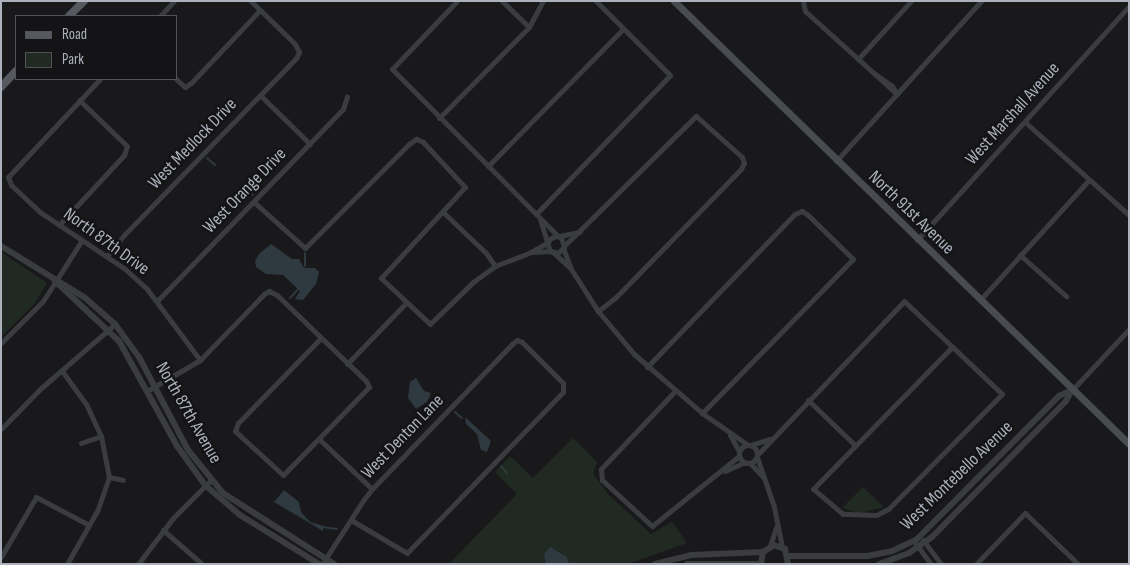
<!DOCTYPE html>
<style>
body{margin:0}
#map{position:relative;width:1130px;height:565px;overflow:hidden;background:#19191b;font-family:"Sofia Sans Condensed",sans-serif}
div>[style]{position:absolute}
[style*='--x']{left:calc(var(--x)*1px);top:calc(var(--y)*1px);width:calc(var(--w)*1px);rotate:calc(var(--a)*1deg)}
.green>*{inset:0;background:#212a22}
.water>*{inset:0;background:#2f3940}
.stream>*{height:2px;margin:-1px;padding:0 1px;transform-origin:1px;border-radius:1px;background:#2f3940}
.minor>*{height:5px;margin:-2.5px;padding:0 2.5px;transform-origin:2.5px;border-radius:2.5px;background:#3a3c40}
.minor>.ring{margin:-2.5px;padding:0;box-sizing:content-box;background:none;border:5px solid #3a3c40;border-radius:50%}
.tertiary>*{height:6px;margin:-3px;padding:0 3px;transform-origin:3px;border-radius:3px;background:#3a3c40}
.secondary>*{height:7px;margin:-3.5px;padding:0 3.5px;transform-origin:3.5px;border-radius:3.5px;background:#484b50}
.primary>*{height:8px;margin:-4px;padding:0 4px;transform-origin:4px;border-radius:4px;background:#56595f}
span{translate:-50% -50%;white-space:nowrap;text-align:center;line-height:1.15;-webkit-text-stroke:5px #141416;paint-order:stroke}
.street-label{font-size:18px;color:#acb1bb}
.frame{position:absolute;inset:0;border:2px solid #acb1bb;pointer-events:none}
.legend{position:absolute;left:15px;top:15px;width:162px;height:65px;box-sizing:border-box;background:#141416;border:1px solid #515358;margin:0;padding:6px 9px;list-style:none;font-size:15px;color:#acb1bb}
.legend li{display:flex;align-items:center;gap:10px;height:25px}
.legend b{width:25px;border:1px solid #515358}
</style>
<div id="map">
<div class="green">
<i style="clip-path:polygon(1px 252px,47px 283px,35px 303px,1px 337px)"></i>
<i style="clip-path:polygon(573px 438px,597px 462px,593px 474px,609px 495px,651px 534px,672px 522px,687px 543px,628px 564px,449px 564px,517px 494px,495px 472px,510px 456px,533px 478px)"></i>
<i style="clip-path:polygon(863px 487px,884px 507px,859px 513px,842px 508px)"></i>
</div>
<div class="water">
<i style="clip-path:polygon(271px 244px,292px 259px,299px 259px,304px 268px,315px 268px,319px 272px,316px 284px,303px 300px,295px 299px,300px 291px,283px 275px,266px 274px,256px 267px,255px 261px,259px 254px)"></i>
<i style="clip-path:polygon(416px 378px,424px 391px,431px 393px,427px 402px,416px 409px,408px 398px,410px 382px)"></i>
<i style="clip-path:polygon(465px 417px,491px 441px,487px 452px,481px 450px,477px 434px,466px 424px)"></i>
<i style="clip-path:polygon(284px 490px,299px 502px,301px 512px,310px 522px,324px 526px,323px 531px,274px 502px)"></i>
<i style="clip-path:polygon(550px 547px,567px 557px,569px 564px,546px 564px,544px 554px)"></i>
</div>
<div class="stream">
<i style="--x:207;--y:158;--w:11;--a:41"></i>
<i style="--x:245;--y:187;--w:11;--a:45"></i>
<i style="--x:305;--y:253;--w:13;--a:90"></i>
<i style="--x:290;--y:298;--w:12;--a:-48"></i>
<i style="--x:455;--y:412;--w:9;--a:41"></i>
<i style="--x:501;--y:466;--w:9;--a:49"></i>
<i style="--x:323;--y:527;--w:14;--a:8"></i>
</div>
<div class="minor">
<i style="--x:457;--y:1;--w:94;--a:133.7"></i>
<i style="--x:392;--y:69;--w:235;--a:45.2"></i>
<i style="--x:502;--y:1;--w:37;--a:44"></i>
<i style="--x:803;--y:1;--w:10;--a:79"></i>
<i style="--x:805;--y:11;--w:124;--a:42.1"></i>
<i style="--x:160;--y:16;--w:21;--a:-47"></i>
<i style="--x:858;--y:59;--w:79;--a:-47.6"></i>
<i style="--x:875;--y:74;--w:21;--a:35"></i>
<i style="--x:892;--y:86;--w:9;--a:58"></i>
<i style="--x:100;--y:79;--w:134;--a:133.2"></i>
<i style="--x:8;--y:177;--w:9;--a:69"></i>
<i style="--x:11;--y:185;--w:40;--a:43"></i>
<i style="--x:40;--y:212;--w:102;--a:33.8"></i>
<i style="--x:125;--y:269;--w:30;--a:42"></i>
<i style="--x:147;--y:289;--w:89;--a:53.3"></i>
<i style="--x:176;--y:79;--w:12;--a:42"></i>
<i style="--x:185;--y:87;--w:7;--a:-34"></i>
<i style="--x:191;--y:83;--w:100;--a:-46.6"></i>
<i style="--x:260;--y:95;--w:70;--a:44.4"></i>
<i style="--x:439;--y:118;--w:128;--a:-45.3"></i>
<i style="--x:529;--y:27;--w:30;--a:-62"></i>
<i style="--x:1025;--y:122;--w:140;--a:41.8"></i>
<i style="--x:836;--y:161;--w:216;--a:-47.8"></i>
<i style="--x:488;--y:166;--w:192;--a:-45.4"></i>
<i style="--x:254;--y:202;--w:69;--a:42"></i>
<i style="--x:305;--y:248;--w:147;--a:-45"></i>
<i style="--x:409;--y:144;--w:9;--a:-36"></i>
<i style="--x:416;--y:139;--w:8;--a:23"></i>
<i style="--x:423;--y:142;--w:62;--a:47"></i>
<i style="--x:465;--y:187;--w:124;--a:132.7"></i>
<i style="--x:381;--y:278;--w:67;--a:43.2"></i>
<i style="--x:430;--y:324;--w:60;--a:-44.3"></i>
<i style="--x:473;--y:282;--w:27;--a:-36"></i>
<i style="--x:495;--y:266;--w:39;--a:-21"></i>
<i style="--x:531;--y:252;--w:20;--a:-3"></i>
<i style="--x:443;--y:212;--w:59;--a:43.6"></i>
<i style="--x:486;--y:253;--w:16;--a:55"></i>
<i style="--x:536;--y:214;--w:193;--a:-46"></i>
<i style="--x:670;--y:75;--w:105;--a:-135"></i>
<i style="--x:540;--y:219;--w:34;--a:73"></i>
<i style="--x:550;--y:251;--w:8;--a:14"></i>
<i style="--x:558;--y:253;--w:8;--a:-45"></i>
<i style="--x:564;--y:247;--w:10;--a:-107"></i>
<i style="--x:561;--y:237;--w:6;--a:-171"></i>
<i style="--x:555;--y:236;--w:8;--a:150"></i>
<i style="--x:59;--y:225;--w:96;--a:-47.1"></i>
<i style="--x:124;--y:155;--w:9;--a:-72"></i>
<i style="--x:127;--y:146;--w:66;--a:-136.2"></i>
<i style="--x:559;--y:236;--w:21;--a:-11"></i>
<i style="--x:917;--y:240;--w:316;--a:-47.8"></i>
<i style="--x:564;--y:246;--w:185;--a:-44.6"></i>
<i style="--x:696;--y:116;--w:62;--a:41.7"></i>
<i style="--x:742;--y:157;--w:6;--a:72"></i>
<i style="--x:744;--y:163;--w:7;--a:117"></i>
<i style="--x:741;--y:169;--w:179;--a:134.3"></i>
<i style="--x:616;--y:297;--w:23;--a:142"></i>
<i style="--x:563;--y:248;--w:22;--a:69"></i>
<i style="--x:571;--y:269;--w:50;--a:57.3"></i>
<i style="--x:598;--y:311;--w:56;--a:50.1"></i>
<i style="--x:634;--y:354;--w:90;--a:40.9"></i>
<i style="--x:702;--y:413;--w:56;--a:34.8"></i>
<i style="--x:531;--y:252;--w:20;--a:-30"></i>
<i style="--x:554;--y:253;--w:23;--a:43"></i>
<i style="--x:1020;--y:255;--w:62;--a:41.7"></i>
<i style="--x:107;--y:256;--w:27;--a:-51"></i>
<i style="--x:124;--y:235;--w:247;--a:-45.8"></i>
<i style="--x:296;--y:58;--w:7;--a:-63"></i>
<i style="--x:299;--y:52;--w:9;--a:-117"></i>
<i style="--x:295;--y:44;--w:62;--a:-135.7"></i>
<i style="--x:980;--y:300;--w:162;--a:-47.8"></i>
<i style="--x:157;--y:301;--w:267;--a:-45.9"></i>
<i style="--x:343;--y:109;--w:13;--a:-72"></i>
<i style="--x:1;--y:343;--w:59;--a:-45"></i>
<i style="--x:43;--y:301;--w:72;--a:-57.4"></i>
<i style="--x:347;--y:364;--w:85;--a:-46"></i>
<i style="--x:647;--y:367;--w:213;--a:-46"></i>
<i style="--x:795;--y:214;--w:8;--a:-23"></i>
<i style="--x:802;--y:211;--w:7;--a:34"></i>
<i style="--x:808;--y:215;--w:63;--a:44.4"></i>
<i style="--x:853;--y:259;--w:216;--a:134.4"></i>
<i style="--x:62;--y:371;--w:41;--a:54"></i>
<i style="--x:86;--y:404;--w:35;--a:65"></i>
<i style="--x:101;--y:436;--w:42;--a:79"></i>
<i style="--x:109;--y:477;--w:36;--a:109"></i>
<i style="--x:97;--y:511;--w:61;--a:119.5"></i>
<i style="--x:1072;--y:390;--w:83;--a:-46.9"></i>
<i style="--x:147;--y:391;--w:61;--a:-30.3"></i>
<i style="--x:200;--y:360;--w:92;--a:-45.9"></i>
<i style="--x:264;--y:294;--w:6;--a:-31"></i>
<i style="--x:269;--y:291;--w:9;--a:27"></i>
<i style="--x:277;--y:295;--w:124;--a:44"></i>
<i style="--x:366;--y:381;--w:7;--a:63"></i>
<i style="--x:369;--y:387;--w:123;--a:134.3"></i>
<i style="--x:283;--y:475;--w:65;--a:-137.5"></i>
<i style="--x:235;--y:431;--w:9;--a:-69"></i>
<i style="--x:238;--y:423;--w:119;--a:-45.7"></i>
<i style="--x:675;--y:391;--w:108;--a:133.5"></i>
<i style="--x:601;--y:469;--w:11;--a:85"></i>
<i style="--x:602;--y:480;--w:68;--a:42.6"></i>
<i style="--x:652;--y:526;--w:112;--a:-38.8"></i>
<i style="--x:808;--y:400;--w:66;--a:43.8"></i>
<i style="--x:1;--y:429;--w:56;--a:-45.7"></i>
<i style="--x:40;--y:389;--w:99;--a:-40.9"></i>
<i style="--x:730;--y:435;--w:18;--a:61"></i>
<i style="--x:320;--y:440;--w:71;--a:43.3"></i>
<i style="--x:81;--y:443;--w:21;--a:-19"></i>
<i class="ring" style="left:739px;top:445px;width:13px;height:13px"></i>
<i style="--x:751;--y:445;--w:20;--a:-18"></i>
<i style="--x:758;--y:454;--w:211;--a:-46.3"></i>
<i style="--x:904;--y:301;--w:135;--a:43.5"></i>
<i style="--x:1002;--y:394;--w:162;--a:134.7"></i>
<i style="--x:888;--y:509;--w:13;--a:153"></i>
<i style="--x:876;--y:515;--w:33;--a:-178"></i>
<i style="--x:843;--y:514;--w:39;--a:-140"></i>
<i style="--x:813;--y:489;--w:199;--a:-45.6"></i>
<i style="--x:757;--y:457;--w:53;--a:71.2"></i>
<i style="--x:774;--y:507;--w:41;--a:78.7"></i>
<i style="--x:750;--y:463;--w:18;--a:47"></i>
<i style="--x:725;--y:471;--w:22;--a:-24"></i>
<i style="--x:109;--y:477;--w:14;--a:12"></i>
<i style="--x:163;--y:530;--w:52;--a:41.1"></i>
<i style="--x:923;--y:540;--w:30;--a:53"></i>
<i style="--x:914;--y:541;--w:29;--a:54"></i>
<i style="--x:770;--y:546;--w:20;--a:-72"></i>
<i style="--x:1;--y:557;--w:69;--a:-59.7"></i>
<i style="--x:36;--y:497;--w:60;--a:27.8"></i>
<i style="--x:138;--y:564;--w:58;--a:-52.7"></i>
<i style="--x:173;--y:518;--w:54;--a:-45"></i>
<i style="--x:322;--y:564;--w:77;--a:-57.1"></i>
<i style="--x:364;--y:499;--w:13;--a:-51"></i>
<i style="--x:372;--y:489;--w:202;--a:-46"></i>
<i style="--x:512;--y:344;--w:6;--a:-39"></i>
<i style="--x:517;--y:340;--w:5;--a:22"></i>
<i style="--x:522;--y:342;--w:58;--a:45"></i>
<i style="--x:563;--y:383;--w:9;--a:90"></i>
<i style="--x:563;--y:392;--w:224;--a:134.1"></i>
<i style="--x:407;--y:553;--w:65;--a:-149.5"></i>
<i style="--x:976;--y:564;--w:71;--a:-46.1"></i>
<i style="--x:1025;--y:513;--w:74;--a:43.9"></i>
</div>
<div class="tertiary">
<i style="--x:1;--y:246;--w:97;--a:31.6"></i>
<i style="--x:84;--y:297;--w:41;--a:41.1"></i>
<i style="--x:115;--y:324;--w:41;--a:54"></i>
<i style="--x:139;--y:357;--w:105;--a:62.2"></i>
<i style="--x:188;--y:450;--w:55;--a:50.9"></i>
<i style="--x:223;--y:493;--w:132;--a:32.6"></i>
<i style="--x:55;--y:281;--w:88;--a:43.2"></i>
<i style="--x:119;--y:341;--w:120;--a:61.1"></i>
<i style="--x:177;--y:446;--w:48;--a:54.3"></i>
<i style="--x:205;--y:485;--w:46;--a:40.6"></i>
<i style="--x:240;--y:515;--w:93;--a:31.8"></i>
<i style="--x:788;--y:556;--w:79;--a:0"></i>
<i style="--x:867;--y:556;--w:25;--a:-11"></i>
<i style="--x:892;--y:551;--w:26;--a:-25"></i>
<i style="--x:916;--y:540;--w:203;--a:-45.2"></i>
<i style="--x:1059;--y:396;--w:14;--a:-25"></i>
<i style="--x:655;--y:564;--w:37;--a:-14"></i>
<i style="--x:691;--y:555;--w:72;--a:-2.4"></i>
<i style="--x:687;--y:564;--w:72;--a:0"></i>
<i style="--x:761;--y:564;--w:12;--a:-81"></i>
<i style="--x:763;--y:552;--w:13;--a:-32"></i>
<i style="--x:774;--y:545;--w:12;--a:20"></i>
<i style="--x:785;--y:549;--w:15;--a:79"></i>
<i style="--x:879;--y:564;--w:32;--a:-20"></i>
<i style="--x:909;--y:553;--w:28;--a:-35"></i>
<i style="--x:932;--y:537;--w:191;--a:-45.4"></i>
<i style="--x:1066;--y:401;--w:13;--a:-61"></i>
</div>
<div class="secondary">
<i style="--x:674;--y:1;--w:635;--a:44.23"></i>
</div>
<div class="primary">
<i style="--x:69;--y:16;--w:21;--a:-45"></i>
<i style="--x:1;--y:87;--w:22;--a:-47"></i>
</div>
<div class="street-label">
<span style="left:1013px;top:114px;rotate:-48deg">West Marshall Avenue</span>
<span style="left:193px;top:144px;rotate:-46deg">West Medlock Drive</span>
<span style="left:245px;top:191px;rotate:-46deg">West Orange Drive</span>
<span style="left:911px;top:213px;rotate:44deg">North 91st Avenue</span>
<span style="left:106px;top:242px;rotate:36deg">North 87th Drive</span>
<span style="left:188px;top:413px;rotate:60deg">North 87th Avenue</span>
<span style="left:403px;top:437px;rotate:-46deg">West Denton Lane</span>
<span style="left:957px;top:476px;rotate:-44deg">West Montebello Avenue</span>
</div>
<div class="frame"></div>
<ul class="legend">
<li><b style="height:6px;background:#56595f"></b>Road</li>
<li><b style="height:14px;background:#212a22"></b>Park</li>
</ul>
</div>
